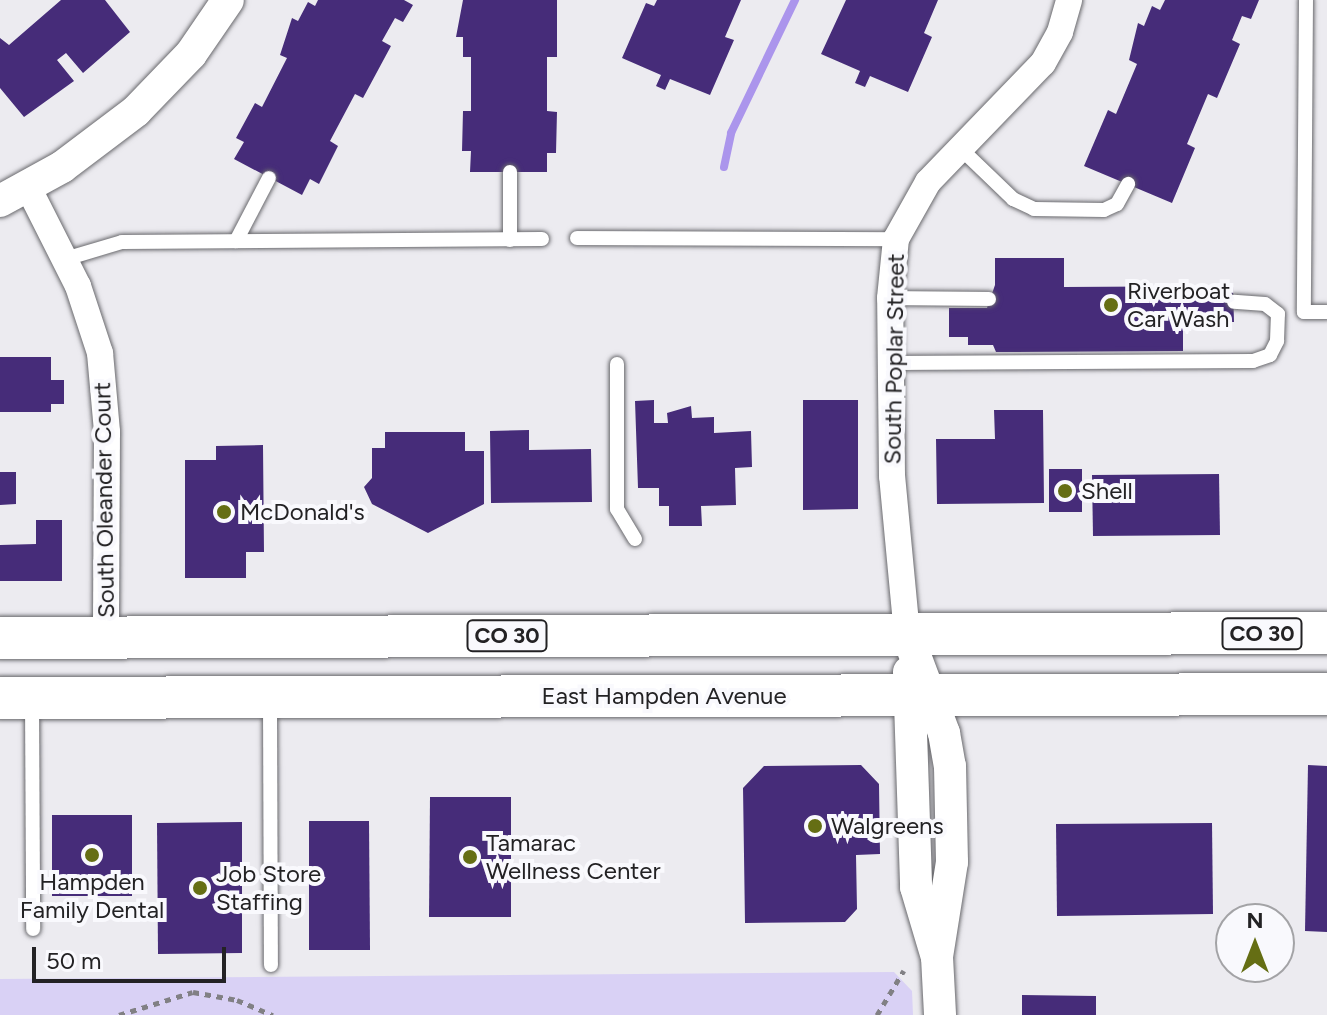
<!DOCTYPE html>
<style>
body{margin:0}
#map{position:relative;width:1327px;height:1015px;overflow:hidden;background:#ecebf0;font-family:Figtree,sans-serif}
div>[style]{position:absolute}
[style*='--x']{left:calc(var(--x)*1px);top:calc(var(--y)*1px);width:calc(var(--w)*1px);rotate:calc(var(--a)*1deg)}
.green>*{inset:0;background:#d9d1f5}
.stream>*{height:8px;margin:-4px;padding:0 4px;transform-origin:4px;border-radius:4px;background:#ab95ec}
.building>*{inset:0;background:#462c79}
.path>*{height:5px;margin-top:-2.5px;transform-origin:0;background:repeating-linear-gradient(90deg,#818084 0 6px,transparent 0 12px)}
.roads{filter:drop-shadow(0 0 2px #69696d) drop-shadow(0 0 2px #69696d)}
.service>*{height:14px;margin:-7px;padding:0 7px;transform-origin:7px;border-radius:7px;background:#fff}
.minor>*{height:26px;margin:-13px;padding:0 13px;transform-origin:13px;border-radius:13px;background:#fff}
.tertiary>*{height:32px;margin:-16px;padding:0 16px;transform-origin:16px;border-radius:16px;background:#fff}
.primary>*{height:42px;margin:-21px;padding:0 21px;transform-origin:21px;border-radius:21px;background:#fff}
.dots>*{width:22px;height:22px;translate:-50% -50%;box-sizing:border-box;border:4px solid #f9f9fd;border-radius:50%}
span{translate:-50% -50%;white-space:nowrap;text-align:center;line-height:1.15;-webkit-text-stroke:8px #f9f9fd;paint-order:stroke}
.shield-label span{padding:2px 6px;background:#f9f9fd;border:2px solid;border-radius:6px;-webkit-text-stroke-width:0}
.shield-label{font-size:22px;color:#232224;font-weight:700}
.poi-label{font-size:24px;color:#232224}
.left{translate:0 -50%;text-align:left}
.street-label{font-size:24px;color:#232224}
.north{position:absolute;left:1215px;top:903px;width:80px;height:80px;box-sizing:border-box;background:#f9f9fd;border:2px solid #a3a3a6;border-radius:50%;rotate:0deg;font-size:22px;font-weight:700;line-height:32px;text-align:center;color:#232224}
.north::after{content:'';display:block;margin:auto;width:28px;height:36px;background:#656e14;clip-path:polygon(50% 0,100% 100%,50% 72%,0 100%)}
.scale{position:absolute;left:32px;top:947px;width:194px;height:36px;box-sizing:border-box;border:4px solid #232224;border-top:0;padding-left:10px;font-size:24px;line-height:28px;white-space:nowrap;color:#232224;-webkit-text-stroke:6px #f9f9fd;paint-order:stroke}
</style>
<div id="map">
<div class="green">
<i style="clip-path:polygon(894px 972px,912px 991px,913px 1015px,0 1015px,0 979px)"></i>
</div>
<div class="stream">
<i style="--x:724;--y:167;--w:35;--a:-78"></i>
<i style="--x:731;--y:133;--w:148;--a:-64.3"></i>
</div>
<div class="building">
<i style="clip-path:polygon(61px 0,105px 0,130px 32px,83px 73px,66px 53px,57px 60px,74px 81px,24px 117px,0 88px,0 38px,9px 45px)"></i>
<i style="clip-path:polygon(318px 0,404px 0,413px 5px,403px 22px,395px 18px,382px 41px,391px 46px,363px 98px,355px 94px,330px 141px,338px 146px,319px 184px,310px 179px,302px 195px,234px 159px,244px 142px,236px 138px,255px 103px,262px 107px,287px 58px,280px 55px,292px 18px,298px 21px,308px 2px,315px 6px)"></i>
<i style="clip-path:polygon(463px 0,557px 0,557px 57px,547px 57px,547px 111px,557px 112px,556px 153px,547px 153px,547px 172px,470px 172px,471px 151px,462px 151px,463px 111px,471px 111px,471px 57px,463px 57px,463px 37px,456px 37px)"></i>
<i style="clip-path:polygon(657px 0,741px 0,725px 37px,734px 40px,710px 95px,670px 79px,665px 90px,656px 86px,661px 75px,622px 58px,646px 3px,654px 6px)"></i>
<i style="clip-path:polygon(846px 0,938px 0,924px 33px,932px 37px,908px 92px,870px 76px,865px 87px,855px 83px,860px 71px,821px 54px)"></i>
<i style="clip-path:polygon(1165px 0,1259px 0,1251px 19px,1242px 16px,1232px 40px,1240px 44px,1217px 98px,1208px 94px,1187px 144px,1195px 148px,1172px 203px,1084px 166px,1108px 110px,1116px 114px,1137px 64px,1129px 60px,1138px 23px,1144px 26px,1152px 6px,1160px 10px)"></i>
<i style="clip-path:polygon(995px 258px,1064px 258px,1064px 287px,1233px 286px,1234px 322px,1183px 322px,1183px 351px,996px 352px,993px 345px,968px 345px,968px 337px,949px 337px,949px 308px,987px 308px,995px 285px)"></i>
<i style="clip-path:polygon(0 357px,51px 357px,51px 380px,64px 380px,64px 404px,51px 404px,51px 412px,0 412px)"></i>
<i style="clip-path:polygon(654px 400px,654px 423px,668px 423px,667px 413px,691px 406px,692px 418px,714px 417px,714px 433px,751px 431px,752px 467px,735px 468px,736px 505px,701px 506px,702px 526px,669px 526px,669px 506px,659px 506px,659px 488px,638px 488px,635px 401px)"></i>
<i style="clip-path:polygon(803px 400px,858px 400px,858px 509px,803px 510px)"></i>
<i style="clip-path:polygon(994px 410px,1043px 410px,1044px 503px,937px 504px,936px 439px,995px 439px)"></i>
<i style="clip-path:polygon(529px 430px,529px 450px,591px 449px,592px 502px,491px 503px,490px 431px)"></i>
<i style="clip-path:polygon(385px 432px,465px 432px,465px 451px,484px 451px,484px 504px,428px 533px,372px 504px,364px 487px,372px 478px,372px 448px,385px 448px)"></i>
<i style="clip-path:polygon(263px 445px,264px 552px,246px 552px,246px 578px,185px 578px,185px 460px,216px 460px,216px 446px)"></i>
<i style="clip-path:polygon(1049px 469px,1082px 469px,1082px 512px,1049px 512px)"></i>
<i style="clip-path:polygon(0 472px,16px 472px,16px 504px,0 505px)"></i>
<i style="clip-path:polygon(1219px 474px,1220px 535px,1093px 536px,1092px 475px)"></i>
<i style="clip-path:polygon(36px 520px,62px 520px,62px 581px,0 581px,0 545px,36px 544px)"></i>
<i style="clip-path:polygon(861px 765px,879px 784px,880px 854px,856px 855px,857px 909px,845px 922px,745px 923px,743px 788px,764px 766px)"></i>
<i style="clip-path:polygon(1308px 765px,1327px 766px,1327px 932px,1305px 931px)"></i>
<i style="clip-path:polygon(430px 797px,511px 797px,511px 917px,429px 917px)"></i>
<i style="clip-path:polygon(52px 815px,132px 815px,132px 896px,52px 896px)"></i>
<i style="clip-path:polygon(309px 821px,369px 821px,370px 950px,309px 950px)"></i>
<i style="clip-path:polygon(242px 822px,242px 953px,158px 954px,157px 823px)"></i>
<i style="clip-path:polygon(1212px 823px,1213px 914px,1057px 916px,1056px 824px)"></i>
<i style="clip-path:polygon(1022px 995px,1096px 996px,1096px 1015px,1022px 1015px)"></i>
</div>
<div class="path">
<i style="--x:119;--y:1015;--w:77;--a:-17.3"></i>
<i style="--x:193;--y:992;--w:45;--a:10.3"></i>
<i style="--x:237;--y:1000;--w:39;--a:23"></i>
<i style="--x:877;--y:1015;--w:52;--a:-59"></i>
</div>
<div class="roads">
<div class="service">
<i style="--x:1306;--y:0;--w:312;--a:90.4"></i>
<i style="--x:1304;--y:312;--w:23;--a:0"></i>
<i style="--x:960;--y:148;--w:74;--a:43.9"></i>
<i style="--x:1013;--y:199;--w:23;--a:25"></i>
<i style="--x:1034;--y:209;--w:70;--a:0.8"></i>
<i style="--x:1104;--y:210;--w:14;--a:-25"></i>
<i style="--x:1117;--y:204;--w:23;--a:-61"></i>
<i style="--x:510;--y:172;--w:68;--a:90"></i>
<i style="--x:577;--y:238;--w:319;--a:0.2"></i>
<i style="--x:236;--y:241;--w:71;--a:-62.4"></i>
<i style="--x:65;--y:259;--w:59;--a:-16.6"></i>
<i style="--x:122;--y:242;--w:420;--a:-0.4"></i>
<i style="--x:890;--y:298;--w:99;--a:0.6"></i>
<i style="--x:891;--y:363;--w:362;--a:-0.3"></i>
<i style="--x:1253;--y:361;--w:18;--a:-19"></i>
<i style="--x:1270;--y:355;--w:16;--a:-63"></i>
<i style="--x:1277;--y:341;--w:27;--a:-88"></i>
<i style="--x:1278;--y:314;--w:16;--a:-142"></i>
<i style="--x:1265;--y:304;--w:31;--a:-176"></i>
<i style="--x:617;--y:364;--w:145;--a:90"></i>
<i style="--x:617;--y:509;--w:35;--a:59"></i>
<i style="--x:32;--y:701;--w:228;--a:89.7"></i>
<i style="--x:270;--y:702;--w:263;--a:89.8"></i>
</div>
<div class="minor">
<i style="--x:28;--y:187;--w:111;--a:63.2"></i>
<i style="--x:78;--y:286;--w:71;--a:71.8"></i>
<i style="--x:100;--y:353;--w:79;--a:84.9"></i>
<i style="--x:107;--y:432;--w:205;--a:90.3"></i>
<i style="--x:907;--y:634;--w:159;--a:-95.4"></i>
<i style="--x:892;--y:476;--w:178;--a:-90.6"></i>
<i style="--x:890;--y:298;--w:59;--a:-84.2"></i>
<i style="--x:896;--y:239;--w:65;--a:-60.7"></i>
<i style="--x:928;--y:182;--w:165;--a:-46"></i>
<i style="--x:1043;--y:63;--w:35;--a:-61"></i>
<i style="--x:1060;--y:32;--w:33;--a:-74"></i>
</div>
<div class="tertiary">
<i style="--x:0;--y:201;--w:71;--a:-28.7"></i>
<i style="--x:62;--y:167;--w:93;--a:-37.1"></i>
<i style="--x:136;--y:111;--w:79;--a:-46"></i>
<i style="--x:191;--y:54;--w:65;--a:-55.6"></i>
<i style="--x:907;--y:634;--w:106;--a:69.5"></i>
<i style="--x:944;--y:733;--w:34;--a:80"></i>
<i style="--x:950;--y:766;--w:96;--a:88.8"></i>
<i style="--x:952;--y:862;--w:96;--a:99"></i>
<i style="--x:937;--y:957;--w:58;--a:87"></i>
<i style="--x:909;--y:672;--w:215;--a:88.1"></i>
<i style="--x:916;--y:887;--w:70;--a:73.4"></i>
</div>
<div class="primary">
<i style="--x:0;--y:638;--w:1327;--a:-0.22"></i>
<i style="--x:0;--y:698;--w:1327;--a:-0.17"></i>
</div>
</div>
<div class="dots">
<i style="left:1111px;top:305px;background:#656e14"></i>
<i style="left:1065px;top:491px;background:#656e14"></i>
<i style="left:224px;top:512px;background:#656e14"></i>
<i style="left:815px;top:826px;background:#656e14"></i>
<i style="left:92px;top:855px;background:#656e14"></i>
<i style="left:470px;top:857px;background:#656e14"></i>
<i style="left:200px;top:888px;background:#656e14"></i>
</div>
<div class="shield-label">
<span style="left:1262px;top:634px">CO 30</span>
<span style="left:507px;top:636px">CO 30</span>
</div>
<div class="poi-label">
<span class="left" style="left:1127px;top:305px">Riverboat<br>Car Wash</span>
<span class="left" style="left:1081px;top:491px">Shell</span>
<span class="left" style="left:240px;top:512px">McDonald's</span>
<span class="left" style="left:831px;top:826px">Walgreens</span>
<span class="left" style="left:486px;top:857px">Tamarac<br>Wellness Center</span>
<span class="left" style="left:216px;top:888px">Job Store<br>Staffing</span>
<span style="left:92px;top:896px">Hampden<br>Family Dental</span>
</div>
<div class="street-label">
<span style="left:894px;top:359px;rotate:-89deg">South Poplar Street</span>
<span style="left:104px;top:500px;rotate:-91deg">South Oleander Court</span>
<span style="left:664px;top:696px">East Hampden Avenue</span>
</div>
<div class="north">N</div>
<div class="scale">50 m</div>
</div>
